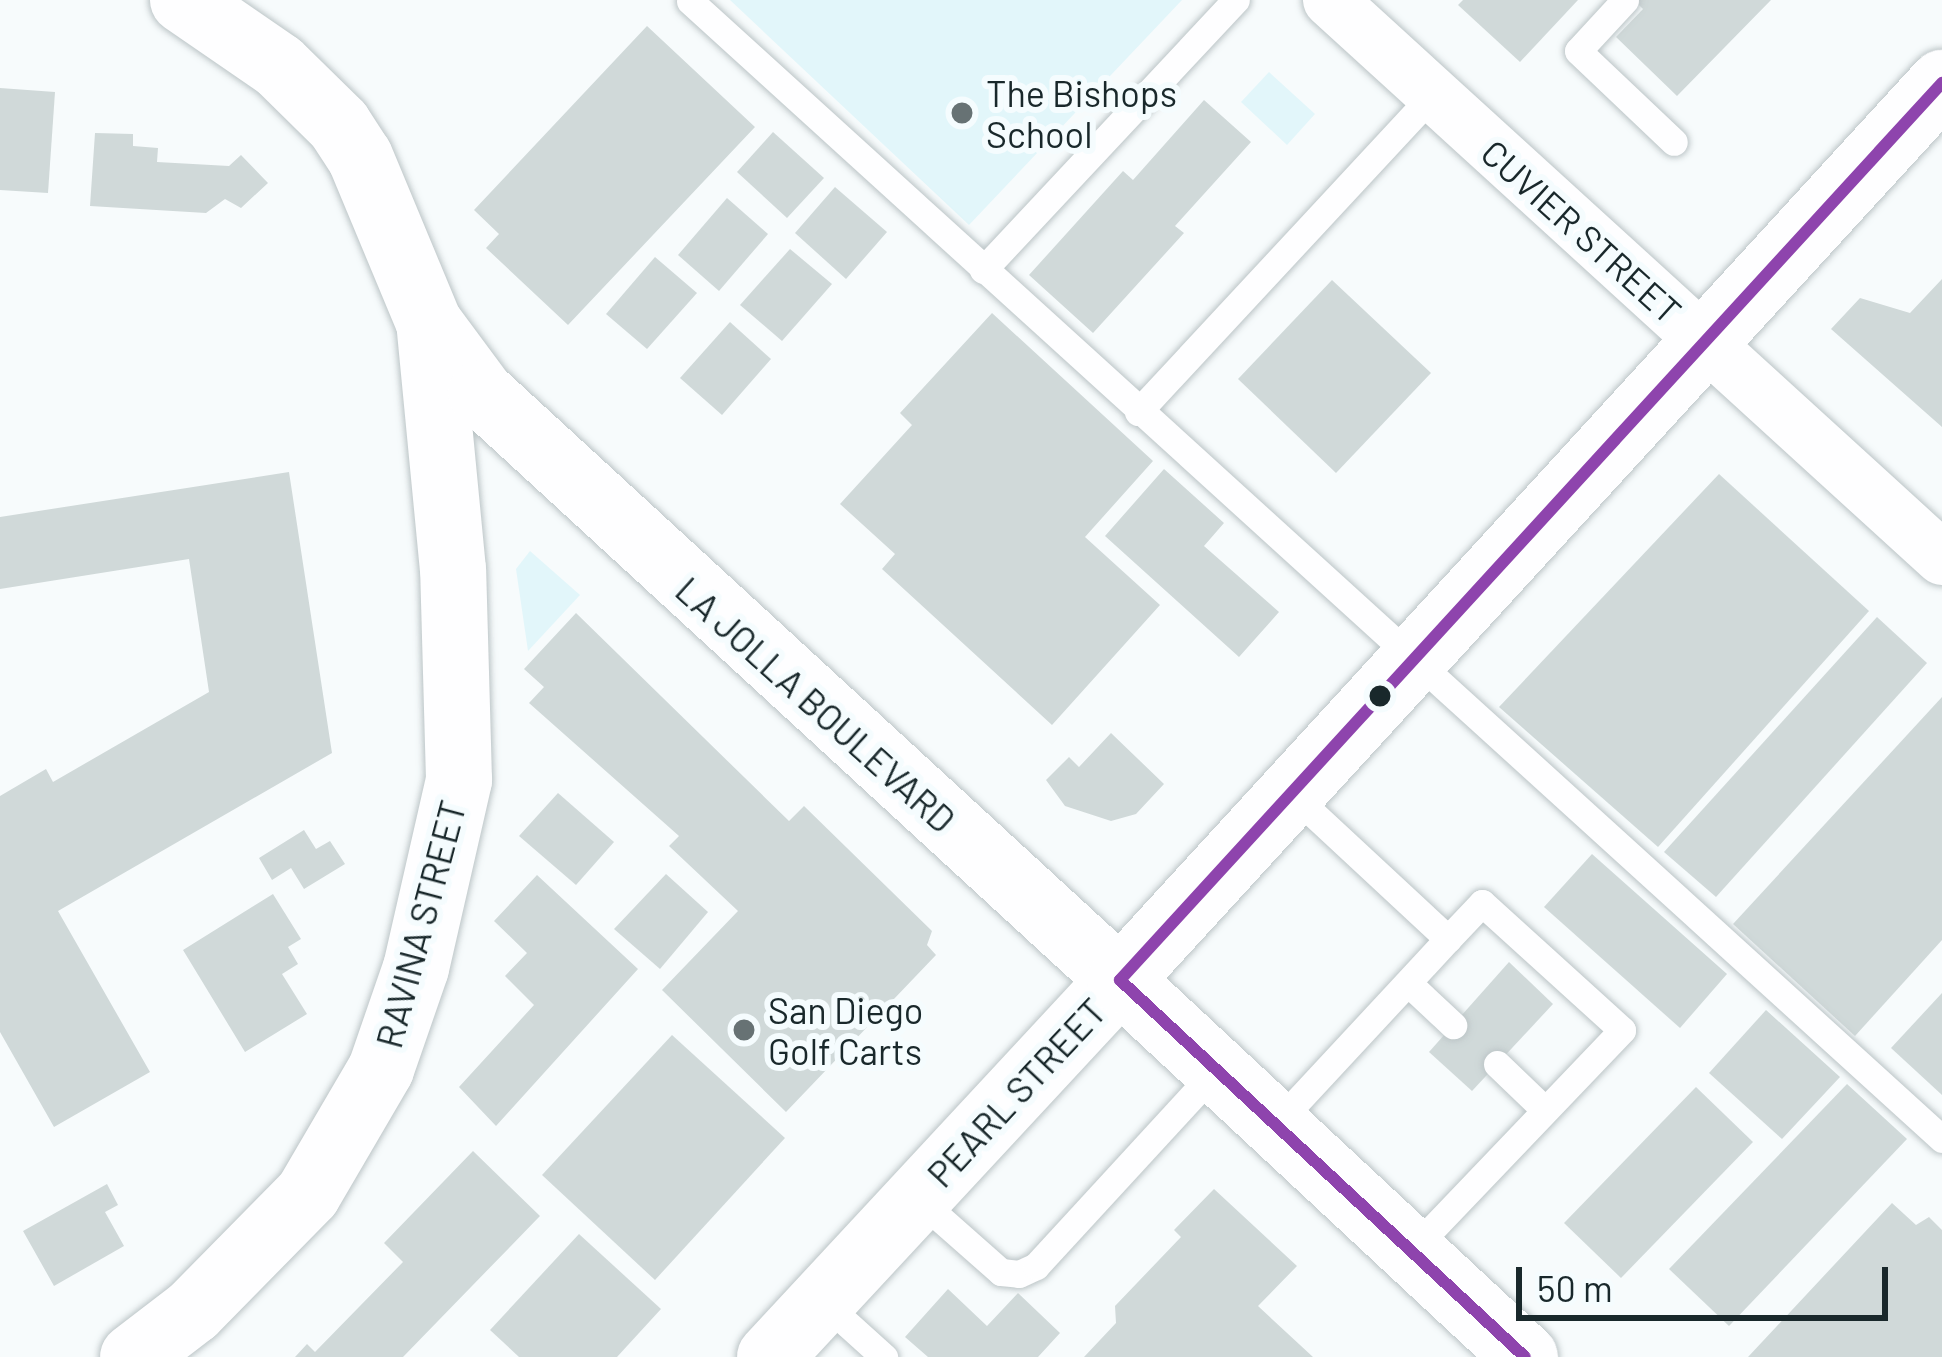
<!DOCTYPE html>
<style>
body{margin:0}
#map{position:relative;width:1942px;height:1357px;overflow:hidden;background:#f7fbfc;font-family:Barlow,sans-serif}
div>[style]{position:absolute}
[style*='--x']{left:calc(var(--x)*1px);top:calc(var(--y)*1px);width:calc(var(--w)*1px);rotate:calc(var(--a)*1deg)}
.green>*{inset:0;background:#e2f6fa}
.building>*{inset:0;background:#d0d9d9}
.roads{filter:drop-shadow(0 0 3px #bcc5c7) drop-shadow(0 0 3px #bcc5c7)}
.service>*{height:27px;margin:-13.5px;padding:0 13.5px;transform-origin:13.5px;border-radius:13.5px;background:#fefeff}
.minor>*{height:54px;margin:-27px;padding:0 27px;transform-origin:27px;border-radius:27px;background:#fefeff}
.tertiary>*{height:66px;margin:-33px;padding:0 33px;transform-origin:33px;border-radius:33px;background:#fefeff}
.secondary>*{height:66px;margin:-33px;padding:0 33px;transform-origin:33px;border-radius:33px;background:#fefeff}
.primary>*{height:66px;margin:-33px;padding:0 33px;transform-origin:33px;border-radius:33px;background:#fefeff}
.bus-1>*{height:12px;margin:-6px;padding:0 6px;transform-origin:6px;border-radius:6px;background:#8e44ad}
.dots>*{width:33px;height:33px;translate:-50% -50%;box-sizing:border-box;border:6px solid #f5fcfe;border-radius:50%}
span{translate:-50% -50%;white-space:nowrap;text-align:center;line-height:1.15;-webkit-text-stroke:12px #f5fcfe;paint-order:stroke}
.poi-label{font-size:36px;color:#19282b}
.left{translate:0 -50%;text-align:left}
.street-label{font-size:36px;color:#19282b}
.scale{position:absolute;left:1516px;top:1267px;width:372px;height:54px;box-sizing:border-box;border:6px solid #19282b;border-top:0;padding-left:15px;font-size:36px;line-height:42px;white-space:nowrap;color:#19282b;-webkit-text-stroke:9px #f5fcfe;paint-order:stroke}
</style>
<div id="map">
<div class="green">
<i style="clip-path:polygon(730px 0,1182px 0,969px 225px)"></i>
<i style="clip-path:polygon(1269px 72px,1315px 114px,1287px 145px,1241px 102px)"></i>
<i style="clip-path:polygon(530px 551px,580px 595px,528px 651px,516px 569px)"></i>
</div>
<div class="building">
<i style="clip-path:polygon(1463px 0,1578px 0,1520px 62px,1458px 5px)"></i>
<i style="clip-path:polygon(1634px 0,1771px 0,1677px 96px,1616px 37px,1643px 9px)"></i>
<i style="clip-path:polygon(647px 26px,755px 127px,568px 325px,486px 248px,499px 234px,474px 210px)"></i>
<i style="clip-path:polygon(0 88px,55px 92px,48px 193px,0 190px)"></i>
<i style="clip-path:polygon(1204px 100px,1251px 142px,1175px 226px,1184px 233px,1093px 333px,1029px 275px,1123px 171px,1133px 180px)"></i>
<i style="clip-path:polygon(773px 132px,824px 178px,787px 218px,737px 172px)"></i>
<i style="clip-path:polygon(95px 133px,133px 134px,133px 146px,158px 148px,157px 162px,229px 166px,241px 155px,268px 183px,241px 208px,225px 199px,206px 213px,90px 206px)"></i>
<i style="clip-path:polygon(835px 187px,887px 232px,846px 279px,795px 233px)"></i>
<i style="clip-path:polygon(727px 198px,768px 234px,719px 291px,678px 255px)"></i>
<i style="clip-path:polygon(790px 249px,832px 284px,782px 341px,740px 305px)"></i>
<i style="clip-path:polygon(655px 257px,697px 293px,647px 349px,606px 314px)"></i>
<i style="clip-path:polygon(1942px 279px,1942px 427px,1831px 329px,1860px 298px,1910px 313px)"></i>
<i style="clip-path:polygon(1332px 280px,1431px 373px,1336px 473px,1238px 379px)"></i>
<i style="clip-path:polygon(992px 313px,1153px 461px,1085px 537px,1160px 605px,1052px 725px,882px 569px,895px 554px,840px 504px,912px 425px,900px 413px)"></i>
<i style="clip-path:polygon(730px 322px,771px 359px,722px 415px,680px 378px)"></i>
<i style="clip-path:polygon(1164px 469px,1224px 523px,1204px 546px,1279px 612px,1239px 657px,1105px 536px)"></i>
<i style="clip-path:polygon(289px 472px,332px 753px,58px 911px,150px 1072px,54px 1127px,0 1032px,0 796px,46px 769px,53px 782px,209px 692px,189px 559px,0 589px,0 517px)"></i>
<i style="clip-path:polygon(1719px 474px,1869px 611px,1658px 847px,1499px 707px)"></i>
<i style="clip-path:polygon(576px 613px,789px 821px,804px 806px,932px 931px,927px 945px,936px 955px,786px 1112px,662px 990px,738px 911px,669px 846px,679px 836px,529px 703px,544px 687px,524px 669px)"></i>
<i style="clip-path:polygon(1877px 617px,1927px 663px,1716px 897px,1664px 852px)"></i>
<i style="clip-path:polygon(1942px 697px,1942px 940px,1855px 1036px,1733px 924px)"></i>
<i style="clip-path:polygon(1111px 733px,1164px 784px,1136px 814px,1111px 821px,1065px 806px,1046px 780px,1069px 757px,1079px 767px)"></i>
<i style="clip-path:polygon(558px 793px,614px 842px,576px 885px,519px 836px)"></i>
<i style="clip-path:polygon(304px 830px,316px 849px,330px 841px,345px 864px,304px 889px,291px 868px,272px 880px,259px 858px)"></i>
<i style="clip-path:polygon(1592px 854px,1727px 974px,1680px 1028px,1544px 907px)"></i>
<i style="clip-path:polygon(666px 874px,708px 912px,660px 969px,614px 929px)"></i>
<i style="clip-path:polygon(537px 875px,638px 969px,496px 1126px,459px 1087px,534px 1005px,505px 976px,527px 953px,494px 921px)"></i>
<i style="clip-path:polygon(273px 894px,301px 939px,288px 947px,298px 964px,282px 974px,307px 1014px,245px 1052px,183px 950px)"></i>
<i style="clip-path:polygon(1509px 962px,1553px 1004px,1472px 1091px,1429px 1052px)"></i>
<i style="clip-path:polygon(1942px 993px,1942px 1095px,1891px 1048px)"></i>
<i style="clip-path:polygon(1766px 1010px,1840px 1077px,1782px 1139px,1709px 1073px)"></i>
<i style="clip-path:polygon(672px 1035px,785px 1138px,655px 1280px,542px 1175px)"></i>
<i style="clip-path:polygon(1847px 1084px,1907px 1139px,1729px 1326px,1669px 1269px)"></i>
<i style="clip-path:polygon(1696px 1087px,1753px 1142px,1621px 1278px,1564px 1223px)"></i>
<i style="clip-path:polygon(473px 1151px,540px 1216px,403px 1357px,295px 1357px,307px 1344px,315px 1352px,403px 1262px,384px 1243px)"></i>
<i style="clip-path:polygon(107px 1184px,118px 1205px,105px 1212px,124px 1246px,54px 1286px,23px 1231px)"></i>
<i style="clip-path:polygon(1214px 1189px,1297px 1266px,1258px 1306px,1313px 1357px,1084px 1357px,1116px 1323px,1115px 1306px,1181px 1237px,1174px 1230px)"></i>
<i style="clip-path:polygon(1892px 1203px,1916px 1225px,1929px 1217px,1942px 1230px,1942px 1357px,1748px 1357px)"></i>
<i style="clip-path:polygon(579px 1234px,661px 1309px,617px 1357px,519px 1357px,490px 1330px)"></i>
<i style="clip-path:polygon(948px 1289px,987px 1326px,1018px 1293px,1060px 1333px,1038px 1357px,928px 1357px,905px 1337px)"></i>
</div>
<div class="roads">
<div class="service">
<i style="--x:1625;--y:0;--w:69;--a:132.7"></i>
<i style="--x:1578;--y:51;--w:132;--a:43.5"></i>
<i style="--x:690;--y:1;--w:1692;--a:42.27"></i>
<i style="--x:983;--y:270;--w:370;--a:-46.9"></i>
<i style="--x:1138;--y:412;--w:433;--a:-47.1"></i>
<i style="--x:1408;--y:983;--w:62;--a:43"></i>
<i style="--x:1497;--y:1064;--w:66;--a:43.8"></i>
<i style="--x:1276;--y:1124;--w:253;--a:-47.1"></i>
<i style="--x:1448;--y:939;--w:214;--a:-137.1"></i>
<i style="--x:917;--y:1198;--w:112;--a:41.4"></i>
<i style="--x:1001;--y:1272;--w:18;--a:6"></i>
<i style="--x:1019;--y:1274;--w:19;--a:-25"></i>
<i style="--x:1036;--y:1266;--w:266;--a:-47.4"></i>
<i style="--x:1412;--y:1250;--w:304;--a:-46.3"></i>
<i style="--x:1622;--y:1030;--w:189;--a:-137.8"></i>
<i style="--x:1482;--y:903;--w:50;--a:133.4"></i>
<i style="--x:822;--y:1301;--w:84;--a:42.1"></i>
</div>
<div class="minor">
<i style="--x:1330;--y:0;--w:828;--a:42.36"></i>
</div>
<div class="tertiary">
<i style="--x:133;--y:1357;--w:76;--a:-37.5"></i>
<i style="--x:193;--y:1311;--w:164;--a:-45.5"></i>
<i style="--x:308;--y:1194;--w:145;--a:-59.7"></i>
<i style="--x:381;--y:1069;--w:107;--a:-70.9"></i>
<i style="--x:416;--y:968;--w:193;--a:-77.1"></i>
<i style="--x:459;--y:780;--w:210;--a:-91.6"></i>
<i style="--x:453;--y:570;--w:248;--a:-95.5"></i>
<i style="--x:770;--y:1357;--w:514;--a:-47.13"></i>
</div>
<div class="secondary">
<i style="--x:183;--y:0;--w:116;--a:34.5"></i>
<i style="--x:279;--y:66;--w:84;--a:44.5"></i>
<i style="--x:339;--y:125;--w:38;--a:57"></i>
<i style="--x:360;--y:157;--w:180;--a:67.4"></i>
<i style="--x:429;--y:323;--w:87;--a:53.4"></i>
<i style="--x:481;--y:393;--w:868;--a:42.57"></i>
</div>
<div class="primary">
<i style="--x:1525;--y:1357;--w:553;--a:-137.05"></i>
<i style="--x:1120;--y:980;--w:1217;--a:-47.5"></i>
</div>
</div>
<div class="bus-1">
<i style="--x:1120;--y:980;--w:1217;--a:-47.5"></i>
<i style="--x:1120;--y:980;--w:553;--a:42.95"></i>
</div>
<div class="dots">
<i style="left:962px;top:113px;background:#677274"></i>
<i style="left:1380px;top:696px;background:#19282b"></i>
<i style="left:744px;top:1030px;background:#677274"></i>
</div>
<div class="poi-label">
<span class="left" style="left:986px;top:113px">The Bishops<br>School</span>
<span class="left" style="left:768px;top:1030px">San Diego<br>Golf Carts</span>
</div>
<div class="street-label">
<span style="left:1582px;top:231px;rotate:42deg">CUVIER STREET</span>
<span style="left:816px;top:704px;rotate:42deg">LA JOLLA BOULEVARD</span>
<span style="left:420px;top:924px;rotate:-75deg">RAVINA STREET</span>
<span style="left:1016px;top:1092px;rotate:-47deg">PEARL STREET</span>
</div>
<div class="scale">50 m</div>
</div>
